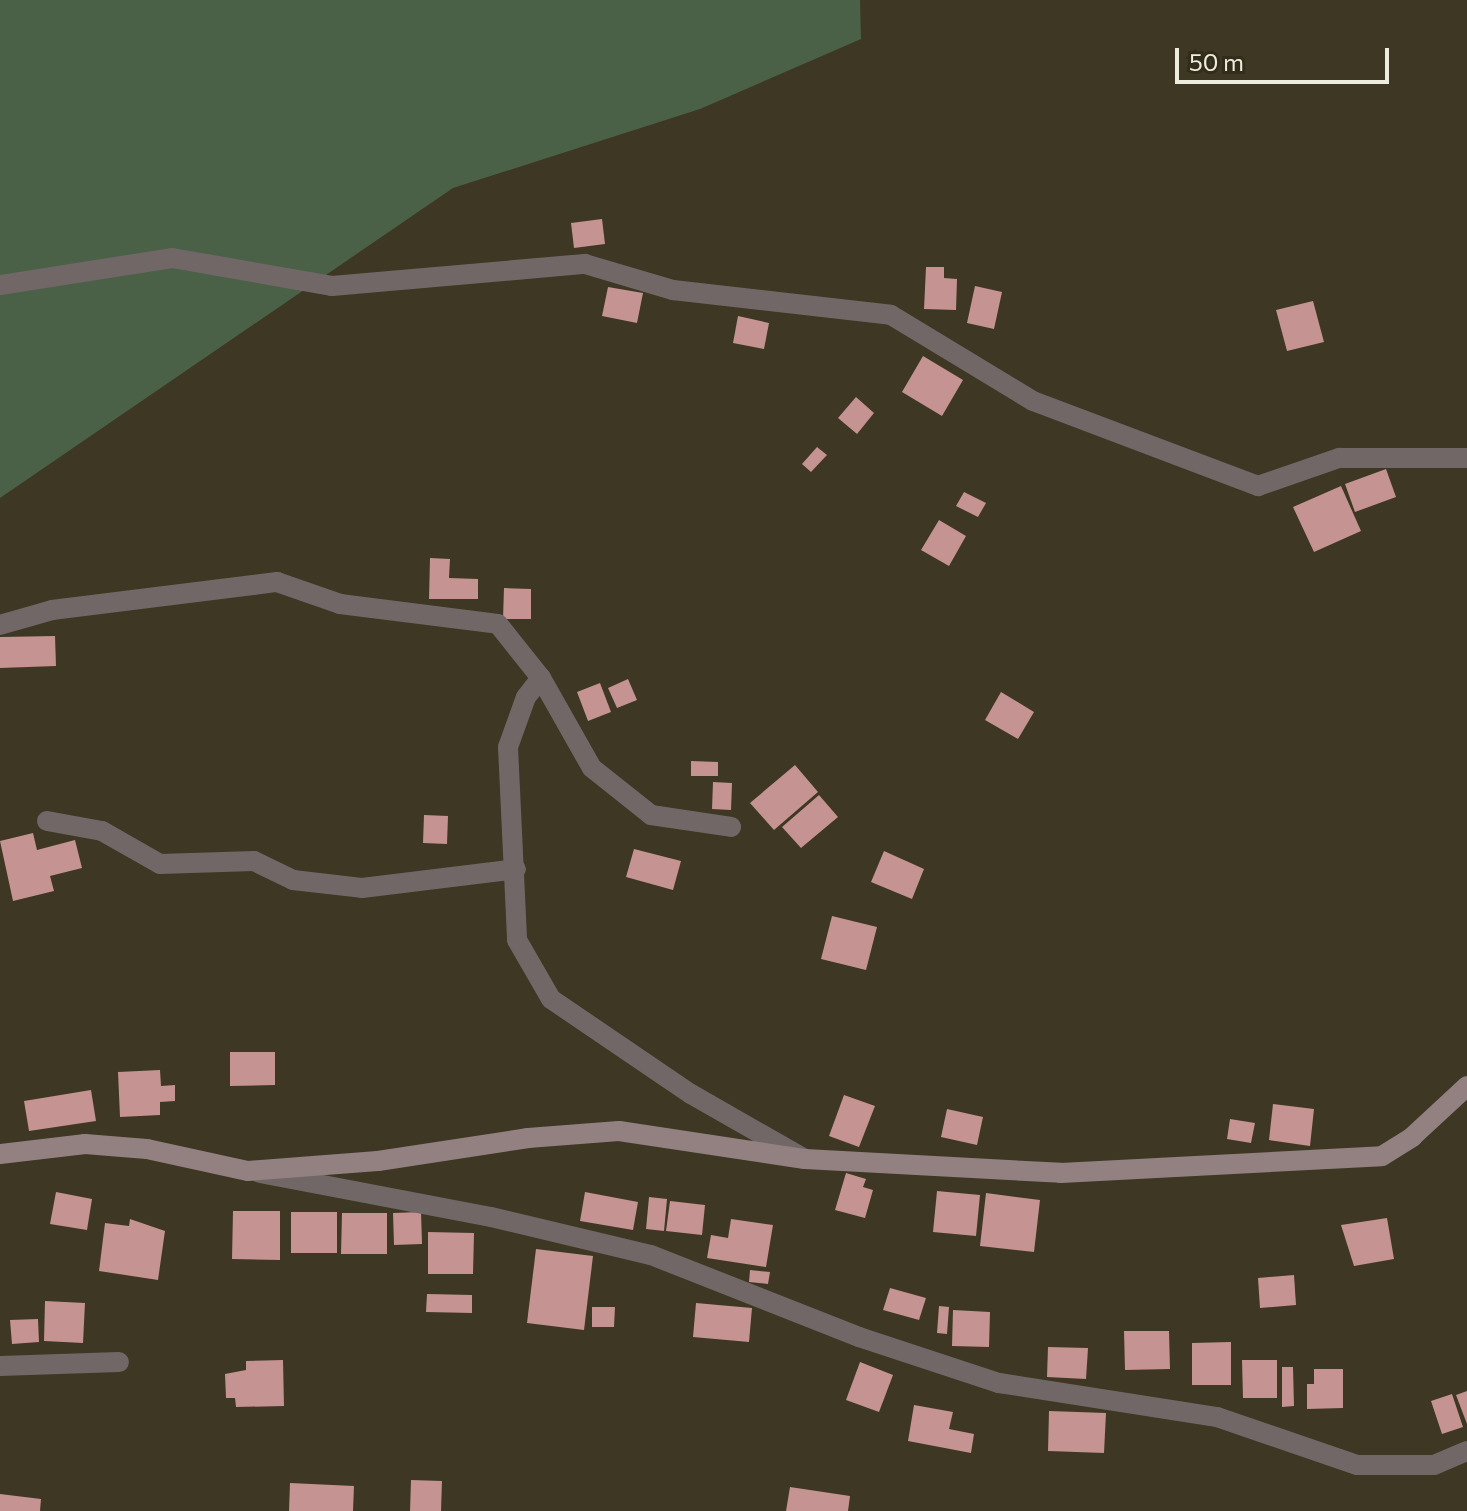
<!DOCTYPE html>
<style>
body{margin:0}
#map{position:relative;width:1467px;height:1511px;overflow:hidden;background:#3d3723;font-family:Commissioner,sans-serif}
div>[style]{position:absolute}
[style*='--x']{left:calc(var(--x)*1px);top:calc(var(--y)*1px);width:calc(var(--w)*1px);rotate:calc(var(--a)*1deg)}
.green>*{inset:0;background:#4a6148}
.building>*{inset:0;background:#c59391}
.street>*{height:20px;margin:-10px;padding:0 10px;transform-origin:10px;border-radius:10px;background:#726767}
.secondary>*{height:20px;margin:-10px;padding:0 10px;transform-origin:10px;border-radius:10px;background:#938182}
span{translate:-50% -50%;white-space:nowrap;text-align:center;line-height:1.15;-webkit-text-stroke:8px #322d1a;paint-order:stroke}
.scale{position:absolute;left:1175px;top:48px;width:214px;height:36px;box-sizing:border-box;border:4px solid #eeebdf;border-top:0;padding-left:10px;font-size:24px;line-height:28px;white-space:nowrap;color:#eeebdf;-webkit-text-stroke:6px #322d1a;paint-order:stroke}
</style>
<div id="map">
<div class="green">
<i style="clip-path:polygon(0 0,860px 0,861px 39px,700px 109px,453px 188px,0 498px)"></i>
</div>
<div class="building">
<i style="clip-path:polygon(602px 219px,605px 244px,574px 248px,571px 223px)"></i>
<i style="clip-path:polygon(926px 267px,944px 267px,944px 278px,957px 279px,956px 310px,924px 309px)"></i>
<i style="clip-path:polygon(975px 286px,1002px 292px,994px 329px,967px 323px)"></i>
<i style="clip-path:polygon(608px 287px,643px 293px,637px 323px,602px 316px)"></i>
<i style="clip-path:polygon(1313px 301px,1324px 342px,1287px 351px,1276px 310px)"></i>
<i style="clip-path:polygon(738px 316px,769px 323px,764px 349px,733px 343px)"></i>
<i style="clip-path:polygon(923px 356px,963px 380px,942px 416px,902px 392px)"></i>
<i style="clip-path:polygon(856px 397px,874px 413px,857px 434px,838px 418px)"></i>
<i style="clip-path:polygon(817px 447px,827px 455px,811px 472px,802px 464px)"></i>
<i style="clip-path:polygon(1386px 469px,1396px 497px,1355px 512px,1345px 484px)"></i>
<i style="clip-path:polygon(1341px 486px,1361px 531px,1314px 552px,1293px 507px)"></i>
<i style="clip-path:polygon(964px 492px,986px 503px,978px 517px,956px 506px)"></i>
<i style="clip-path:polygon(939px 520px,966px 536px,949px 566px,921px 550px)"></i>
<i style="clip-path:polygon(430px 558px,450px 559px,449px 578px,478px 579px,478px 599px,429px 599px)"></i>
<i style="clip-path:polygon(504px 588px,531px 589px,531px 619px,503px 619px)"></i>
<i style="clip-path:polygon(55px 636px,56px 666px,0 668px,0 637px)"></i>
<i style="clip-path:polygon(628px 679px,637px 700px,617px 708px,608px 688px)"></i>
<i style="clip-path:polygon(600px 683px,611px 712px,588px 721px,577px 692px)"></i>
<i style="clip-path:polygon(1001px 692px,1034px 712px,1018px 739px,985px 720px)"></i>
<i style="clip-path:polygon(691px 761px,718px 762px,718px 776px,691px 776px)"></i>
<i style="clip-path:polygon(795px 765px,818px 792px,774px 830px,750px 803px)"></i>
<i style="clip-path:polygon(713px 782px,732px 783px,731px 810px,712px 809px)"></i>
<i style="clip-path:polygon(819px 795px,838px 817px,801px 848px,782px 827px)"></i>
<i style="clip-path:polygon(424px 815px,448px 816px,447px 844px,423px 843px)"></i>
<i style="clip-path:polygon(33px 833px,37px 850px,75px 840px,82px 868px,50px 876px,54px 891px,13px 901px,0 841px)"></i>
<i style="clip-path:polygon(634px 849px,681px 861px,673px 890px,626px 877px)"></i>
<i style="clip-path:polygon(884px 851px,924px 869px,912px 899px,871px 882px)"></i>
<i style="clip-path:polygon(832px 916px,877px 927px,866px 970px,821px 959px)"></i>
<i style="clip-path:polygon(230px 1052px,275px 1052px,275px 1085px,230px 1086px)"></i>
<i style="clip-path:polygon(160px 1070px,161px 1086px,175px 1085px,175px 1101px,160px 1102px,160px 1115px,120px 1117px,118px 1072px)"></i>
<i style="clip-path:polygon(91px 1090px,96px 1121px,29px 1131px,24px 1101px)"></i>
<i style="clip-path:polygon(844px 1095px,875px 1106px,859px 1147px,829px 1136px)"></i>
<i style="clip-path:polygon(1273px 1104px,1314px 1109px,1310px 1146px,1269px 1140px)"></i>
<i style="clip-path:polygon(947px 1109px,983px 1117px,977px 1145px,941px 1137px)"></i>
<i style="clip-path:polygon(1230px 1119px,1255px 1123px,1251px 1143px,1227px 1139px)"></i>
<i style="clip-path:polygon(846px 1173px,866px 1179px,863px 1187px,873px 1190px,865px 1218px,835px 1210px)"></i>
<i style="clip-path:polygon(937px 1191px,980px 1195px,976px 1236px,933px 1232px)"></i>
<i style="clip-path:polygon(56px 1192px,92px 1199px,87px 1230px,50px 1224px)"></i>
<i style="clip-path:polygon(585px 1192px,638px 1202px,633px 1230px,580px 1221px)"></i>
<i style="clip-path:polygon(986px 1193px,1040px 1200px,1034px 1252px,980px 1246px)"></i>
<i style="clip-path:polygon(649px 1197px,667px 1199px,664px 1231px,646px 1229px)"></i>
<i style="clip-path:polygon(670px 1201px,705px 1205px,702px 1235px,666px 1231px)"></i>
<i style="clip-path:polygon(233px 1211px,280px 1211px,280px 1260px,232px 1259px)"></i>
<i style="clip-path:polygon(291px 1212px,337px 1212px,337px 1253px,291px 1253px)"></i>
<i style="clip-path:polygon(421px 1212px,422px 1244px,394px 1245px,393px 1213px)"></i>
<i style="clip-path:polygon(342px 1213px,387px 1213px,387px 1254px,341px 1254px)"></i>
<i style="clip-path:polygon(1387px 1218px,1394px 1259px,1354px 1266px,1341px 1225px)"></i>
<i style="clip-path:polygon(130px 1219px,165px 1231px,158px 1280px,99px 1271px,105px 1223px,129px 1226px)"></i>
<i style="clip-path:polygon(731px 1219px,773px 1225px,766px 1267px,707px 1258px,711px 1235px,728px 1238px)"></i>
<i style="clip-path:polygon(428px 1232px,474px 1233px,473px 1274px,428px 1274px)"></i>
<i style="clip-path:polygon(536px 1249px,593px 1256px,584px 1330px,527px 1323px)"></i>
<i style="clip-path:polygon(750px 1270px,770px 1272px,768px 1284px,749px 1282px)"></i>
<i style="clip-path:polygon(1294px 1275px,1296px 1305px,1260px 1308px,1258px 1278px)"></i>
<i style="clip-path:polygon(890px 1288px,926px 1298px,919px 1320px,883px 1310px)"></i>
<i style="clip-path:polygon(427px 1294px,472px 1295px,472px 1313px,426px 1312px)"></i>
<i style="clip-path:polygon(45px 1301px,85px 1303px,83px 1343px,44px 1341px)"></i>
<i style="clip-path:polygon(696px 1303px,752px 1308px,749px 1342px,693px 1337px)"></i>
<i style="clip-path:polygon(939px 1306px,949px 1307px,947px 1334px,937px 1333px)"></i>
<i style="clip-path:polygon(592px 1307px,615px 1307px,614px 1327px,592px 1327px)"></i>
<i style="clip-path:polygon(953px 1310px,990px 1312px,989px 1347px,952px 1346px)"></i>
<i style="clip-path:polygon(38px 1319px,39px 1342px,12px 1344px,10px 1320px)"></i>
<i style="clip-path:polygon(1124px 1331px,1169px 1331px,1170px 1369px,1125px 1370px)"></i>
<i style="clip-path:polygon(1231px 1342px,1231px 1385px,1192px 1385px,1192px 1343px)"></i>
<i style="clip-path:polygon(1048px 1347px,1088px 1348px,1086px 1379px,1047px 1377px)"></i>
<i style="clip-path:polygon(283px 1360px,284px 1406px,236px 1407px,235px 1398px,226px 1398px,225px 1374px,246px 1370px,246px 1361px)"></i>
<i style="clip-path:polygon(1242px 1360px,1277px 1360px,1277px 1398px,1243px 1398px)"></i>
<i style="clip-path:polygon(860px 1362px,893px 1375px,879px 1412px,846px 1400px)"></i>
<i style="clip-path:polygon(1282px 1367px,1293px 1367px,1294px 1406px,1282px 1407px)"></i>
<i style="clip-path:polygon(1314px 1369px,1343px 1369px,1343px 1408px,1307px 1409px,1307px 1384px,1314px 1384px)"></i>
<i style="clip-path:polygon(1467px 1391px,1467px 1424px,1456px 1395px)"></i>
<i style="clip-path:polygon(1452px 1394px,1463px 1427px,1442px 1434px,1431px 1401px)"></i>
<i style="clip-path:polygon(914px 1405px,953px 1412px,949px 1429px,974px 1434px,971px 1453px,908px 1441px)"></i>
<i style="clip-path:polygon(1049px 1411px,1106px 1413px,1104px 1453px,1048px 1451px)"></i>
<i style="clip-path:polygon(411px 1480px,442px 1481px,441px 1511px,410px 1511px)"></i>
<i style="clip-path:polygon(290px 1483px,354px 1486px,353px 1511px,289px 1511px)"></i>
<i style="clip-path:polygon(790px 1487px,850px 1496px,848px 1511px,786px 1511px)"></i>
<i style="clip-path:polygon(0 1494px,41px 1499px,40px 1511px,0 1511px)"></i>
</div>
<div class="street">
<i style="--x:0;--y:285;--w:174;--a:-8.9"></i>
<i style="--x:172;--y:258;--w:162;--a:9.9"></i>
<i style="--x:332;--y:286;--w:254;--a:-5"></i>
<i style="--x:585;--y:264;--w:92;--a:16.5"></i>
<i style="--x:673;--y:290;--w:219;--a:6.5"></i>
<i style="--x:891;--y:315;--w:166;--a:31.2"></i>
<i style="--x:1033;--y:401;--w:241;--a:20.7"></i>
<i style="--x:1258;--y:486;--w:86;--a:-19.1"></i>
<i style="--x:1339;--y:458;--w:128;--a:0"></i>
<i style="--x:0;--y:625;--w:54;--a:-16.1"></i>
<i style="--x:52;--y:610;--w:227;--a:-7.1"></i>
<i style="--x:277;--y:582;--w:67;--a:19.2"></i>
<i style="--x:340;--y:604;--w:159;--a:7.2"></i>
<i style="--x:498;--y:624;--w:69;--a:51.5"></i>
<i style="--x:541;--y:678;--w:24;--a:128"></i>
<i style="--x:526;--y:697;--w:53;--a:109.8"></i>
<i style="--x:508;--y:747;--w:193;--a:87.3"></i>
<i style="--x:517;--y:940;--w:68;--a:60"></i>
<i style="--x:551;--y:999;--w:169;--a:34.2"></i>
<i style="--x:691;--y:1094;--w:131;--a:29.7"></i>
<i style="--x:541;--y:678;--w:103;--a:60.5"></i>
<i style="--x:592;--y:768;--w:75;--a:38.5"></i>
<i style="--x:651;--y:815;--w:81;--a:8.5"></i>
<i style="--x:47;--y:821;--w:56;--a:10.3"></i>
<i style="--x:102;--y:831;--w:67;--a:29.6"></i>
<i style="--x:160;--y:864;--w:94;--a:-1.8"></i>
<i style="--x:254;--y:861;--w:43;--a:26"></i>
<i style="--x:293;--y:880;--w:69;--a:6.6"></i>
<i style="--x:362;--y:888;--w:155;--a:-7"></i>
<i style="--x:260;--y:1173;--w:235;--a:10.8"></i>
<i style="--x:491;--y:1217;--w:164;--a:13.4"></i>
<i style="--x:651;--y:1255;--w:224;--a:21.5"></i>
<i style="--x:859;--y:1337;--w:147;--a:18.2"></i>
<i style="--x:999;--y:1383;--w:221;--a:8.9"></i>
<i style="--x:1217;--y:1417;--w:148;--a:18.9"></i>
<i style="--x:1357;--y:1465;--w:77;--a:0"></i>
<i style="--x:1434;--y:1465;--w:36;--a:-23"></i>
<i style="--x:0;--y:1366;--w:119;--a:-1.9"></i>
</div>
<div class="secondary">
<i style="--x:0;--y:1154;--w:86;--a:-6.7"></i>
<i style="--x:85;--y:1144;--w:62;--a:4.6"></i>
<i style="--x:147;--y:1149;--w:103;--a:12.3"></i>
<i style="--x:248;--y:1171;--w:130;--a:-4.4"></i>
<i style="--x:378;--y:1161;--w:152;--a:-8.7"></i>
<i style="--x:528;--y:1138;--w:91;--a:-4.4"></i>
<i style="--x:619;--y:1131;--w:188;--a:8.6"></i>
<i style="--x:805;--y:1159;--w:256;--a:3.1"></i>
<i style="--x:1061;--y:1173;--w:321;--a:-3"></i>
<i style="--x:1382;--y:1156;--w:36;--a:-32"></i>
<i style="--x:1412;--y:1137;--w:75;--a:-42.8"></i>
</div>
<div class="scale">50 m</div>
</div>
